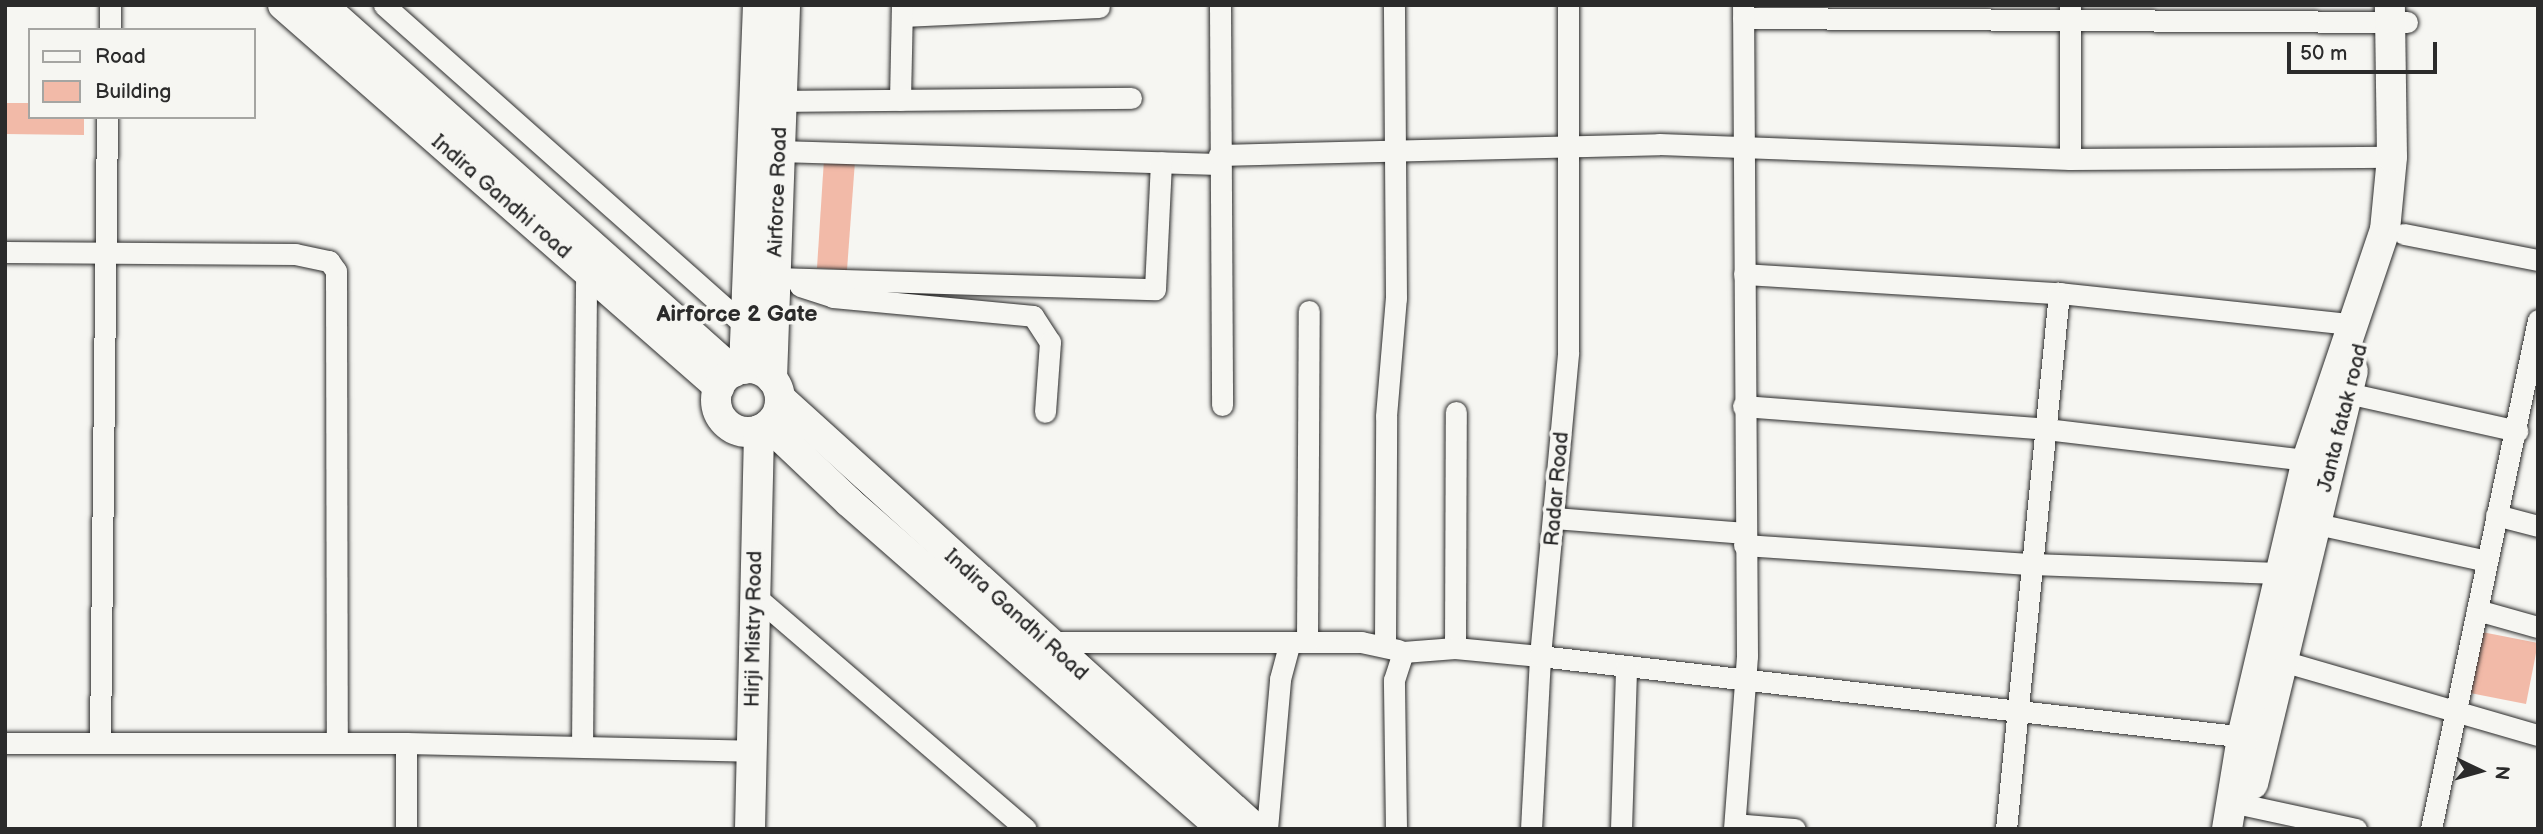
<!DOCTYPE html>
<style>
body{margin:0}
#map{position:relative;width:2543px;height:834px;overflow:hidden;background:#f6f6f2;font-family:"Balsamiq Sans",sans-serif}
div>[style]{position:absolute}
[style*='--x']{left:calc(var(--x)*1px);top:calc(var(--y)*1px);width:calc(var(--w)*1px);rotate:calc(var(--a)*1deg)}
.building>*{inset:0;background:#f2baa8}
.roads{filter:drop-shadow(0 0 2px #2b2b2b) drop-shadow(0 0 2px #2b2b2b)}
.street>*{height:21px;margin:-10.5px;padding:0 10.5px;transform-origin:10.5px;border-radius:10.5px;background:#f6f6f2}
.secondary>*{height:30px;margin:-15px;padding:0 15px;transform-origin:15px;border-radius:15px;background:#f6f6f2}
.secondary>.ring{margin:-15px;padding:0;box-sizing:content-box;background:none;border:30px solid #f6f6f2;border-radius:50%}
span{translate:-50% -50%;white-space:nowrap;text-align:center;line-height:1.15;-webkit-text-stroke:7px #f6f6f2;paint-order:stroke}
.street-label{font-size:21px;color:#2b2b2b}
.neighbourhood-label{font-size:23px;color:#2b2b2b;font-weight:700}
.frame{position:absolute;inset:0;border:7px solid #2b2b2b;pointer-events:none}
.legend{position:absolute;left:28px;top:28px;width:228px;height:91px;box-sizing:border-box;background:#f6f6f2;border:2px solid #a5a5a2;margin:0;padding:9px 12px;list-style:none;font-size:21px;color:#2b2b2b}
.legend li{display:flex;align-items:center;gap:14px;height:35px}
.legend b{width:35px;border:2px solid #a5a5a2}
.north{position:absolute;left:2445px;top:736px;width:70px;height:70px;-webkit-text-stroke:5px #f6f6f2;paint-order:stroke;rotate:95deg;font-size:19px;font-weight:700;line-height:28px;text-align:center;color:#2b2b2b}
.north::after{content:'';display:block;margin:auto;width:24px;height:32px;background:#2b2b2b;clip-path:polygon(50% 0,100% 100%,50% 72%,0 100%)}
.scale{position:absolute;left:2287px;top:42px;width:150px;height:32px;box-sizing:border-box;border:4px solid #2b2b2b;border-top:0;padding-left:9px;font-size:21px;line-height:24px;white-space:nowrap;color:#2b2b2b;-webkit-text-stroke:5px #f6f6f2;paint-order:stroke}
</style>
<div id="map">
<div class="building">
<i style="clip-path:polygon(5px 103px,30px 103px,30px 117px,84px 117px,84px 135px,5px 134px)"></i>
<i style="clip-path:polygon(824px 159px,855px 161px,847px 270px,817px 268px)"></i>
<i style="clip-path:polygon(2482px 632px,2538px 643px,2526px 704px,2470px 693px)"></i>
</div>
<div class="roads">
<div class="street">
<i style="--x:384;--y:5;--w:484;--a:41.6"></i>
<i style="--x:1220;--y:5;--w:400;--a:89.7"></i>
<i style="--x:902;--y:16;--w:197;--a:-2.6"></i>
<i style="--x:1743;--y:18;--w:664;--a:0.35"></i>
<i style="--x:110;--y:30;--w:25;--a:-90"></i>
<i style="--x:900;--y:100;--w:95;--a:-88.8"></i>
<i style="--x:781;--y:101;--w:350;--a:-0.5"></i>
<i style="--x:778;--y:151;--w:441;--a:1.7"></i>
<i style="--x:1219;--y:155;--w:440;--a:-1.4"></i>
<i style="--x:1659;--y:144;--w:411;--a:2.1"></i>
<i style="--x:2070;--y:159;--w:322;--a:-0.4"></i>
<i style="--x:2070;--y:159;--w:152;--a:-90"></i>
<i style="--x:2404;--y:234;--w:136;--a:11"></i>
<i style="--x:5;--y:252;--w:290;--a:0.4"></i>
<i style="--x:295;--y:254;--w:35;--a:12"></i>
<i style="--x:329;--y:261;--w:12;--a:55"></i>
<i style="--x:336;--y:271;--w:471;--a:89.9"></i>
<i style="--x:1744;--y:274;--w:316;--a:3.5"></i>
<i style="--x:2059;--y:293;--w:292;--a:6.1"></i>
<i style="--x:775;--y:278;--w:380;--a:1.7"></i>
<i style="--x:1155;--y:289;--w:127;--a:-87.3"></i>
<i style="--x:800;--y:286;--w:35;--a:18"></i>
<i style="--x:833;--y:297;--w:201;--a:5.4"></i>
<i style="--x:1033;--y:316;--w:31;--a:57"></i>
<i style="--x:1050;--y:342;--w:70;--a:94.1"></i>
<i style="--x:2334;--y:390;--w:188;--a:12.6"></i>
<i style="--x:1743;--y:406;--w:304;--a:4.3"></i>
<i style="--x:2046;--y:429;--w:263;--a:6.8"></i>
<i style="--x:2496;--y:515;--w:43;--a:14.7"></i>
<i style="--x:1555;--y:518;--w:190;--a:4.5"></i>
<i style="--x:2317;--y:524;--w:174;--a:12.3"></i>
<i style="--x:1744;--y:545;--w:289;--a:3.8"></i>
<i style="--x:2032;--y:564;--w:248;--a:2.1"></i>
<i style="--x:755;--y:596;--w:357;--a:40.7"></i>
<i style="--x:2477;--y:610;--w:63;--a:15.6"></i>
<i style="--x:1044;--y:642;--w:317;--a:0"></i>
<i style="--x:1361;--y:642;--w:38;--a:12"></i>
<i style="--x:1307;--y:642;--w:331;--a:-89.7"></i>
<i style="--x:1385;--y:643;--w:227;--a:-89.7"></i>
<i style="--x:1386;--y:416;--w:118;--a:-85.2"></i>
<i style="--x:1396;--y:298;--w:293;--a:-90.4"></i>
<i style="--x:1455;--y:648;--w:236;--a:-89.8"></i>
<i style="--x:2286;--y:662;--w:262;--a:16.2"></i>
<i style="--x:100;--y:742;--w:625;--a:-89.36"></i>
<i style="--x:5;--y:743;--w:401;--a:0"></i>
<i style="--x:406;--y:743;--w:345;--a:1.3"></i>
<i style="--x:406;--y:743;--w:86;--a:90"></i>
<i style="--x:582;--y:746;--w:475;--a:-89.5"></i>
<i style="--x:2231;--y:802;--w:128;--a:12.2"></i>
<i style="--x:1735;--y:824;--w:60;--a:4.8"></i>
<i style="--x:1267;--y:829;--w:151;--a:-85"></i>
<i style="--x:1280;--y:679;--w:38;--a:-75"></i>
<i style="--x:1396;--y:829;--w:149;--a:-90.8"></i>
<i style="--x:1394;--y:680;--w:29;--a:-72"></i>
<i style="--x:1403;--y:652;--w:52;--a:-4.4"></i>
<i style="--x:1455;--y:648;--w:85;--a:5.4"></i>
<i style="--x:1540;--y:656;--w:305;--a:-84.7"></i>
<i style="--x:1568;--y:352;--w:347;--a:-90"></i>
<i style="--x:1531;--y:829;--w:173;--a:-87"></i>
<i style="--x:1540;--y:656;--w:719;--a:6.55"></i>
<i style="--x:1621;--y:829;--w:162;--a:-88.2"></i>
<i style="--x:1734;--y:829;--w:173;--a:-85.7"></i>
<i style="--x:1747;--y:656;--w:651;--a:-90.35"></i>
<i style="--x:2006;--y:829;--w:539;--a:-84.35"></i>
<i style="--x:2431;--y:829;--w:520;--a:-78.13"></i>
</div>
<div class="secondary">
<i style="--x:283;--y:5;--w:580;--a:41.22"></i>
<i style="--x:322;--y:5;--w:552;--a:41.69"></i>
<i class="ring" style="left:716px;top:368px;width:34px;height:34px"></i>
<i style="--x:744;--y:369;--w:364;--a:-87.8"></i>
<i style="--x:772;--y:379;--w:374;--a:-88"></i>
<i style="--x:780;--y:398;--w:642;--a:42.16"></i>
<i style="--x:768;--y:425;--w:112;--a:43.5"></i>
<i style="--x:849;--y:502;--w:496;--a:41.2"></i>
<i style="--x:2253;--y:784;--w:425;--a:-76.4"></i>
<i style="--x:750;--y:829;--w:399;--a:-88.7"></i>
<i style="--x:2227;--y:829;--w:93;--a:-80.7"></i>
<i style="--x:2242;--y:737;--w:285;--a:-76.8"></i>
<i style="--x:2307;--y:460;--w:243;--a:-71.3"></i>
<i style="--x:2385;--y:230;--w:73;--a:-84.5"></i>
<i style="--x:2392;--y:157;--w:152;--a:-90.8"></i>
</div>
</div>
<div class="street-label">
<span style="left:778px;top:192px;rotate:-88deg">Airforce Road</span>
<span style="left:501px;top:197px;rotate:41deg">Indira Gandhi road</span>
<span style="left:2343px;top:418px;rotate:-76deg">Janta fatak road</span>
<span style="left:1557px;top:489px;rotate:-85deg">Radar Road</span>
<span style="left:1016px;top:615px;rotate:42deg">Indira Gandhi Road</span>
<span style="left:754px;top:629px;rotate:-89deg">Hirji Mistry Road</span>
</div>
<div class="neighbourhood-label">
<span style="left:737px;top:314px">Airforce 2 Gate</span>
</div>
<div class="frame"></div>
<ul class="legend">
<li><b style="height:9px;background:#f6f6f2"></b>Road</li>
<li><b style="height:19px;background:#f2baa8"></b>Building</li>
</ul>
<div class="north">N</div>
<div class="scale">50 m</div>
</div>
